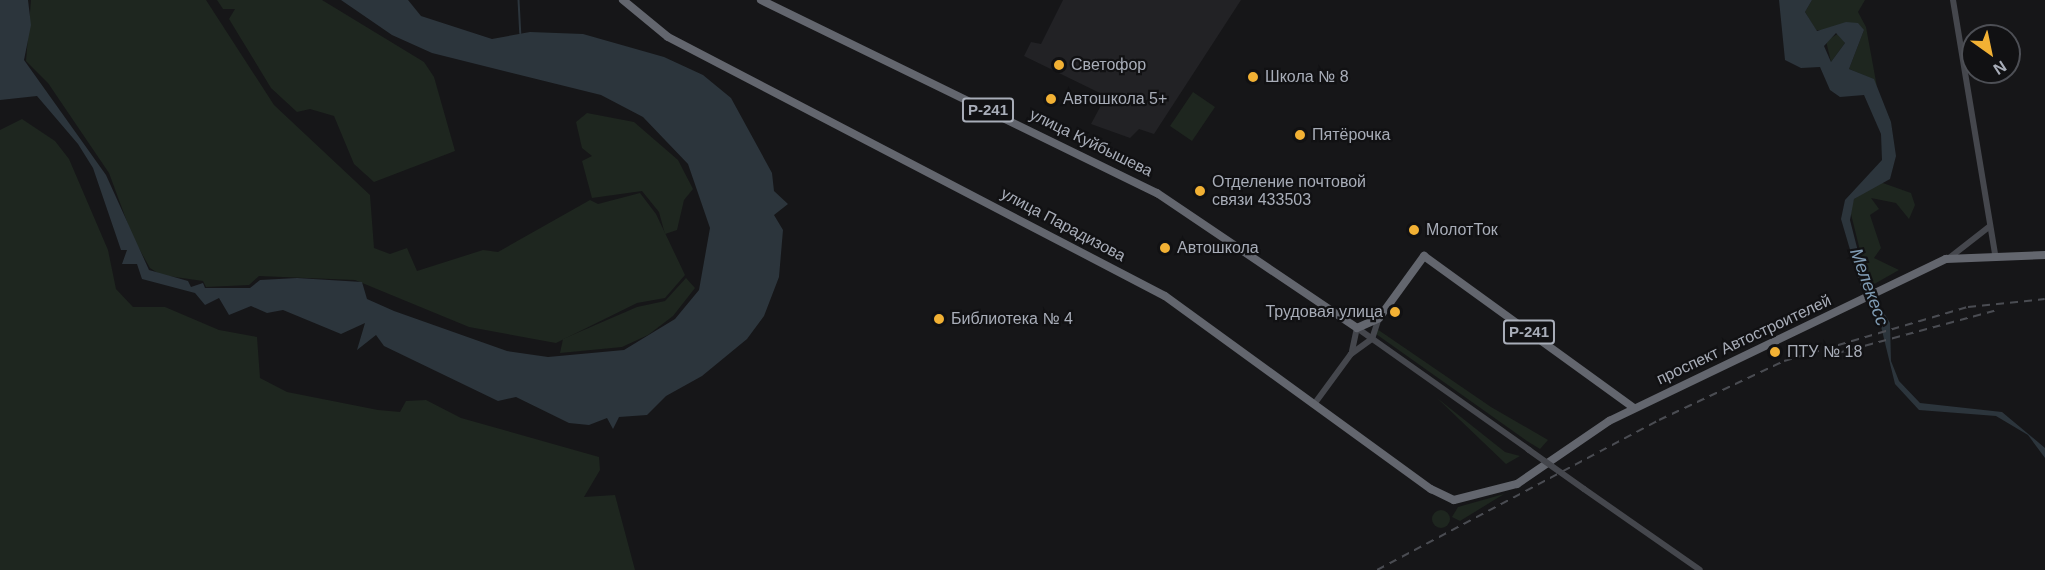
<!DOCTYPE html>
<meta charset="utf-8">
<style>
body{margin:0}
#map{position:relative;width:2045px;height:570px;overflow:hidden;background:#161618;font-family:Helvetica,sans-serif}
div>[style]{position:absolute}
[style*='--x']{left:calc(var(--x)*1px);top:calc(var(--y)*1px);width:calc(var(--w)*1px);rotate:calc(var(--a)*1deg)}
.built>*{inset:0;background:#222225}
.green>*{inset:0;background:#1e261f}
.round{border-radius:50%}
.water>*{inset:0;background:#2c353c}
.stream>*{height:1.5px;margin:-0.75px;padding:0 0.75px;transform-origin:0.75px;border-radius:0.75px;background:#2c353c}
.secondary>*{height:6px;margin:-3px;padding:0 3px;transform-origin:3px;border-radius:3px;background:#45474d}
.highway>*{height:8px;margin:-4px;padding:0 4px;transform-origin:4px;border-radius:4px;background:#63666e}
.rail>*{height:1.5px;margin-top:-0.75px;transform-origin:0;background:repeating-linear-gradient(90deg,#4a4c52 0 8px,transparent 0 14px)}
.secondary-bridge>*{height:6px;margin:-3px;padding:0 3px;transform-origin:3px;border-radius:3px;background:#45474d}
.dots>*{width:16px;height:16px;translate:-50% -50%;box-sizing:border-box;border:3px solid #111113;border-radius:50%}
span{translate:-50% -50%;white-space:nowrap;text-align:center;line-height:1.15;-webkit-text-stroke:4.5px #111113;paint-order:stroke}
.shield-label span{padding:2px 4px;background:#111113;border:2px solid;border-radius:4px;-webkit-text-stroke-width:0}
.shield-label{font-size:15px;color:#a8adb8;font-weight:700}
.poi-label{font-size:16px;color:#a8adb8}
.left{translate:0 -50%;text-align:left}
.right{translate:-100% -50%;text-align:right}
.street-label{font-size:16px;color:#a8adb8}
.water-label{font-size:18px;color:#7f9bb3;font-style:italic}
.north{position:absolute;left:1961px;top:24px;width:60px;height:60px;box-sizing:border-box;background:#111113;border:2px solid #4d4f55;border-radius:50%;rotate:147deg;font-size:16px;font-weight:700;line-height:24px;text-align:center;color:#a8adb8}
.north::after{content:'';display:block;margin:auto;width:21px;height:27px;background:#f2b134;clip-path:polygon(50% 0,100% 100%,50% 72%,0 100%)}
</style>
<div id="map">
<div class="built">
<i style="clip-path:polygon(1063px 0,1241px 0,1154px 134px,1139px 129px,1130px 138px,1091px 124px,1106px 96px,1024px 56px,1031px 42px,1041px 44px)"></i>
</div>
<div class="green">
<i style="clip-path:polygon(31px 0,206px 0,274px 105px,370px 195px,374px 248px,390px 254px,407px 248px,417px 271px,483px 250px,498px 252px,590px 200px,598px 204px,640px 193px,656px 214px,685px 275px,665px 298px,637px 303px,556px 343px,469px 327px,355px 280px,259px 276px,249px 285px,206px 287px,203px 281px,161px 275px,150px 268px,133px 238px,109px 173px,48px 83px,26px 61px)"></i>
<i style="clip-path:polygon(217px 0,322px 0,424px 62px,434px 77px,455px 151px,374px 182px,354px 164px,334px 116px,310px 109px,297px 112px,271px 88px,229px 19px,235px 9px,223px 9px)"></i>
<i style="clip-path:polygon(1812px 0,1865px 0,1858px 12px,1866px 27px,1877px 87px,1873px 79px,1849px 69px,1864px 30px,1816px 30px,1805px 12px)"></i>
<i style="clip-path:polygon(1839px 33px,1845px 43px,1831px 62px,1826px 41px)"></i>
<i style="clip-path:polygon(1193px 92px,1215px 107px,1192px 141px,1170px 126px)"></i>
<i style="clip-path:polygon(587px 113px,634px 122px,678px 160px,693px 189px,684px 200px,677px 230px,665px 234px,659px 212px,642px 191px,592px 198px,582px 161px,592px 156px,582px 148px,576px 122px)"></i>
<i style="clip-path:polygon(22px 119px,55px 141px,69px 159px,108px 250px,116px 289px,133px 307px,165px 307px,219px 330px,257px 337px,260px 378px,287px 392px,378px 410px,400px 412px,406px 401px,426px 400px,461px 418px,599px 457px,600px 470px,584px 497px,615px 495px,635px 570px,0 570px,0 130px)"></i>
<i style="clip-path:polygon(1880px 182px,1911px 193px,1915px 205px,1909px 219px,1896px 203px,1871px 198px,1879px 209px,1870px 215px,1881px 248px,1874px 258px,1899px 270px,1869px 287px,1850px 210px,1854px 199px)"></i>
<i style="clip-path:polygon(686px 278px,695px 288px,673px 316px,648px 335px,622px 347px,560px 353px,563px 339px,637px 307px,665px 301px)"></i>
<i style="clip-path:polygon(1377px 329px,1491px 407px,1548px 440px,1540px 449px,1527px 441px,1376px 334px)"></i>
<i style="clip-path:polygon(1437px 398px,1505px 452px,1520px 456px,1506px 464px)"></i>
<i style="clip-path:polygon(1504px 494px,1460px 521px,1452px 517px,1458px 507px)"></i>
<i class="round" style="left:1432px;top:510px;width:18px;height:18px"></i>
</div>
<div class="water">
<i style="clip-path:polygon(0 0,28px 0,31px 25px,24px 60px,106px 175px,149px 270px,188px 281px,191px 287px,203px 283px,205px 288px,250px 288px,260px 280px,297px 278px,362px 282px,367px 299px,394px 311px,507px 351px,548px 357px,624px 350px,675px 319px,699px 290px,710px 228px,688px 164px,643px 117px,601px 95px,432px 53px,392px 35px,341px 0,408px 0,421px 16px,492px 39px,530px 32px,583px 34px,664px 57px,703px 75px,731px 98px,772px 173px,774px 191px,788px 204px,774px 215px,783px 230px,779px 277px,764px 316px,747px 339px,702px 376px,666px 396px,647px 415px,619px 417px,613px 429px,607px 418px,589px 425px,569px 423px,516px 397px,498px 401px,384px 346px,376px 335px,357px 350px,365px 323px,341px 334px,283px 310px,267px 313px,251px 306px,229px 315px,219px 298px,205px 305px,195px 293px,142px 279px,137px 264px,122px 264px,127px 250px,121px 250px,93px 168px,78px 144px,37px 96px,0 100px)"></i>
<i style="clip-path:polygon(evenodd,1779px 0,1812px 0,1805px 12px,1817px 31px,1846px 22px,1858px 23px,1864px 30px,1849px 69px,1874px 79px,1891px 122px,1896px 156px,1890px 179px,1854px 199px,1850px 220px,1866px 283px,1890px 323px,1891px 361px,1899px 381px,1920px 403px,2002px 412px,2045px 448px,2045px 458px,2028px 435px,1996px 416px,1919px 410px,1895px 384px,1877px 310px,1861px 287px,1841px 219px,1845px 200px,1882px 160px,1881px 134px,1864px 95px,1840px 97px,1830px 90px,1820px 67px,1801px 68px,1785px 60px,1779px 0,1836px 33px,1845px 43px,1831px 62px,1824px 46px,1836px 33px)"></i>
</div>
<div class="stream">
<i style="--x:519;--y:0;--w:33;--a:87"></i>
</div>
<div class="secondary">
<i style="--x:1953;--y:0;--w:258;--a:80.6"></i>
<i style="--x:1949;--y:258;--w:51;--a:-37.8"></i>
<i style="--x:1357;--y:328;--w:211;--a:35.3"></i>
<i style="--x:1372;--y:339;--w:22;--a:-72"></i>
<i style="--x:1352;--y:351;--w:24;--a:-78"></i>
<i style="--x:1315;--y:403;--w:61;--a:-53.7"></i>
<i style="--x:1351;--y:354;--w:26;--a:-36"></i>
<i style="--x:1584;--y:489;--w:141;--a:34.9"></i>
</div>
<div class="highway">
<i style="--x:623;--y:0;--w:58;--a:39.4"></i>
<i style="--x:668;--y:37;--w:560;--a:27.53"></i>
<i style="--x:1165;--y:296;--w:329;--a:36"></i>
<i style="--x:1431;--y:489;--w:25;--a:26"></i>
<i style="--x:1454;--y:500;--w:65;--a:-14.3"></i>
<i style="--x:1517;--y:484;--w:112;--a:-34.4"></i>
<i style="--x:1609;--y:421;--w:374;--a:-25.7"></i>
<i style="--x:1946;--y:259;--w:99;--a:-2.3"></i>
<i style="--x:761;--y:0;--w:441;--a:26"></i>
<i style="--x:1157;--y:193;--w:241;--a:34"></i>
<i style="--x:1357;--y:328;--w:24;--a:-24"></i>
<i style="--x:1379;--y:318;--w:77;--a:-54"></i>
<i style="--x:1424;--y:256;--w:259;--a:35.9"></i>
</div>
<div class="rail">
<i style="--x:1838;--y:353;--w:162;--a:-15.1"></i>
<i style="--x:1377;--y:570;--w:319;--a:-28"></i>
<i style="--x:1659;--y:420;--w:138;--a:-25.3"></i>
<i style="--x:1784;--y:361;--w:192;--a:-16.4"></i>
<i style="--x:1968;--y:307;--w:77;--a:-5.9"></i>
</div>
<div class="secondary-bridge">
<i style="--x:1529;--y:450;--w:67;--a:35.3"></i>
</div>
<div class="dots">
<i style="left:1059px;top:65px;background:#f2b134"></i>
<i style="left:1253px;top:77px;background:#f2b134"></i>
<i style="left:1051px;top:99px;background:#f2b134"></i>
<i style="left:1300px;top:135px;background:#f2b134"></i>
<i style="left:1200px;top:191px;background:#f2b134"></i>
<i style="left:1414px;top:230px;background:#f2b134"></i>
<i style="left:1165px;top:248px;background:#f2b134"></i>
<i style="left:1395px;top:312px;background:#f2b134"></i>
<i style="left:939px;top:319px;background:#f2b134"></i>
<i style="left:1775px;top:352px;background:#f2b134"></i>
</div>
<div class="shield-label">
<span style="left:988px;top:110px">Р-241</span>
<span style="left:1529px;top:332px">Р-241</span>
</div>
<div class="poi-label">
<span class="left" style="left:1071px;top:65px">Светофор</span>
<span class="left" style="left:1265px;top:77px">Школа № 8</span>
<span class="left" style="left:1063px;top:99px">Автошкола 5+</span>
<span class="left" style="left:1312px;top:135px">Пятёрочка</span>
<span class="left" style="left:1212px;top:191px">Отделение почтовой<br>связи 433503</span>
<span class="left" style="left:1426px;top:230px">МолотТок</span>
<span class="left" style="left:1177px;top:248px">Автошкола</span>
<span class="right" style="left:1383px;top:312px">Трудовая улица</span>
<span class="left" style="left:951px;top:319px">Библиотека № 4</span>
<span class="left" style="left:1787px;top:352px">ПТУ № 18</span>
</div>
<div class="street-label">
<span style="left:1091px;top:143px;rotate:26deg">улица Куйбышева</span>
<span style="left:1063px;top:225px;rotate:28deg">улица Парадизова</span>
<span style="left:1744px;top:340px;rotate:-25deg">проспект Автостроителей</span>
</div>
<div class="water-label">
<span style="left:1869px;top:287px;rotate:70deg">Мелекесс</span>
</div>
<div class="north">N</div>
</div>
